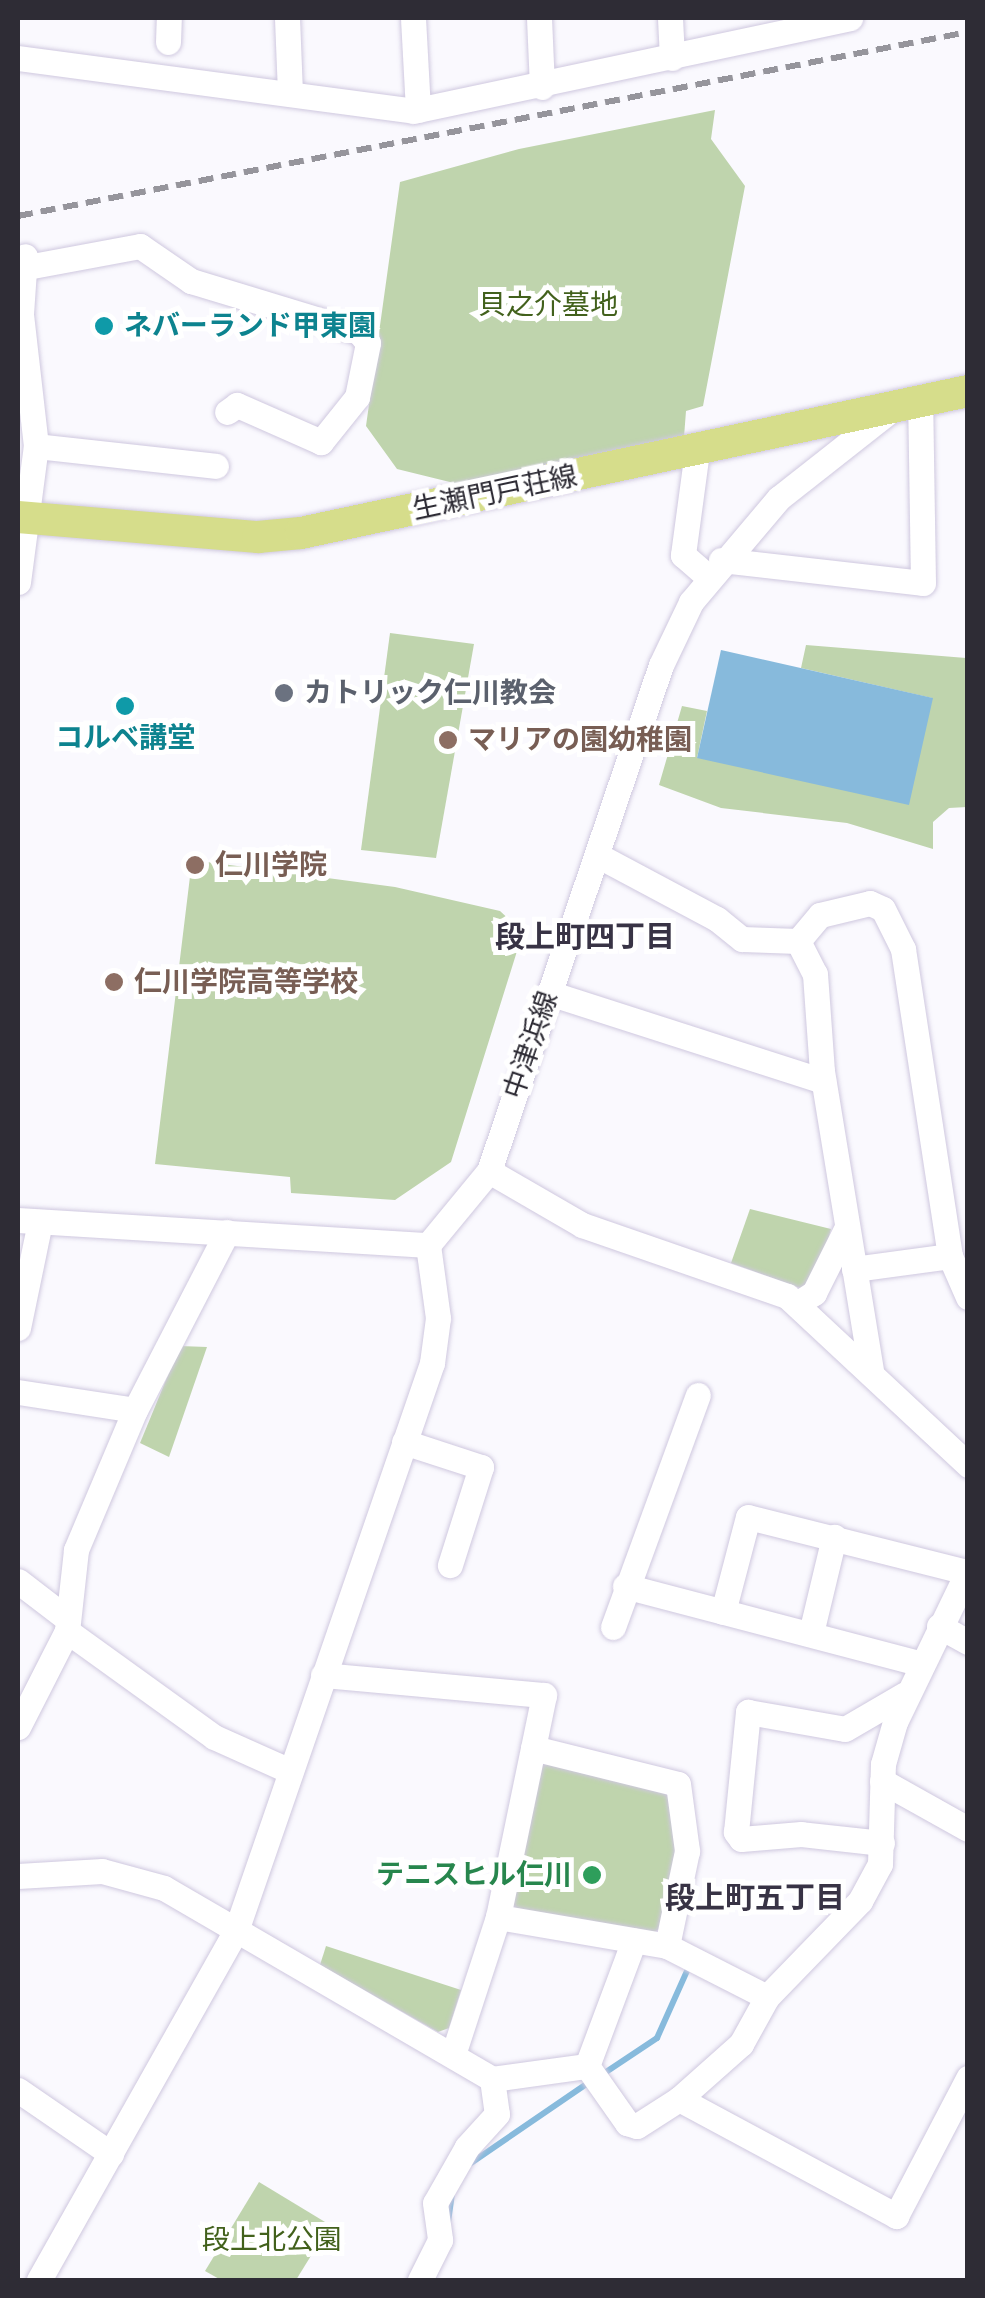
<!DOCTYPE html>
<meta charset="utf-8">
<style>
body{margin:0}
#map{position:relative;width:985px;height:2298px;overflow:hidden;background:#faf9fe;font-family:"Work Sans","Noto Sans JP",sans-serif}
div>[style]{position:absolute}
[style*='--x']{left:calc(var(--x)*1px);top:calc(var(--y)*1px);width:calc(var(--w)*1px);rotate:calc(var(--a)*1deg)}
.green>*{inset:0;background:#bfd4ad}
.water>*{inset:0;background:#87badc}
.stream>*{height:6px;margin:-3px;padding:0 3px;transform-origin:3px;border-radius:3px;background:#87badc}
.roads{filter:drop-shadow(0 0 2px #cfc8df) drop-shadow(0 0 2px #cfc8df)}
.minor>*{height:25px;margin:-12.5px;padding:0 12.5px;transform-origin:12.5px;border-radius:12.5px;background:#fff}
.major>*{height:32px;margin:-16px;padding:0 16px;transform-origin:16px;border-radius:16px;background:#d6dd8b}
.rail>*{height:6px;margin-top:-3px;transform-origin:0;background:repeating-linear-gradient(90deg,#96959c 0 15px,transparent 0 23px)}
.dots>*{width:28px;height:28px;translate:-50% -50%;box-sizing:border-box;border:5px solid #fff;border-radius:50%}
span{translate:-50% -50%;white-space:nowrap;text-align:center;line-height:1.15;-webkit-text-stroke:10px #fff;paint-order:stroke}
.park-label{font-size:28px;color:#42611c}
.culture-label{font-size:28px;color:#0d838f;font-weight:700}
.left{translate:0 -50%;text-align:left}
.street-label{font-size:28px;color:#2e2c35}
.worship-label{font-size:28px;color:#5b616d;font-weight:700}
.education-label{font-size:28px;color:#785e54;font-weight:700}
.leisure-label{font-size:28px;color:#27864d;font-weight:700}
.right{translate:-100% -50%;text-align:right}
.neighbourhood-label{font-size:30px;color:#383345;font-weight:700}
.frame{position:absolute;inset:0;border:20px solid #2e2c35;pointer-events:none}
</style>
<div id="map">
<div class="green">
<i style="clip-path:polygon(715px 110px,711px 139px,745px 186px,703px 406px,686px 411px,684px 437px,462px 485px,397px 469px,366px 426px,400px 182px,519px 149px)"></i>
<i style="clip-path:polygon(390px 633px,474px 644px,436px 858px,361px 850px)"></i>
<i style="clip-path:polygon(806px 645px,966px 658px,967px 807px,949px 808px,933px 822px,933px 849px,847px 823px,721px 808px,659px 785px,682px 706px,707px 711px,697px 758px,932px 698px,801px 668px)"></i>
<i style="clip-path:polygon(192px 860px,395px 887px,500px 911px,523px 932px,451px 1162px,395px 1200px,291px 1193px,290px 1177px,155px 1164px)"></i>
<i style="clip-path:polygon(750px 1209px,831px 1229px,819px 1273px,803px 1289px,731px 1263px)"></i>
<i style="clip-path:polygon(180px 1346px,207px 1347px,169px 1457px,140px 1443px)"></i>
<i style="clip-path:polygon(550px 1762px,665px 1791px,672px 1801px,676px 1847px,662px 1927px,649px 1936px,518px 1913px,510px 1902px,536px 1765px)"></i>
<i style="clip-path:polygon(326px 1946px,461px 1990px,449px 2028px,438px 2032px,320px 1965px)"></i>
<i style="clip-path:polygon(259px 2182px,330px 2225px,296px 2280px,221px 2280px,205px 2271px)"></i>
</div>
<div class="water">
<i style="clip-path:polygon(721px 650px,933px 698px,909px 805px,697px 758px)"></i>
</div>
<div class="stream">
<i style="--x:603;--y:2074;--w:65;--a:-33.7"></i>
<i style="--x:657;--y:2038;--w:73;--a:-65.9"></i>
<i style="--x:471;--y:2163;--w:147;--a:-34.4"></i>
<i style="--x:448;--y:2222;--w:27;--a:-82"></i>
</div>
<div class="roads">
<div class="minor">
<i style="--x:287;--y:18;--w:75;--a:87.7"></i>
<i style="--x:413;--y:18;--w:92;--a:86.9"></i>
<i style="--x:539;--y:18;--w:69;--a:87.5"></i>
<i style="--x:670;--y:18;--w:40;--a:87.1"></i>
<i style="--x:168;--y:42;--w:24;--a:-88"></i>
<i style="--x:18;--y:58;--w:399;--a:7.6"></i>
<i style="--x:413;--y:111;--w:447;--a:-12"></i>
<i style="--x:27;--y:267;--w:115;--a:-10.5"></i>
<i style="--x:140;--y:246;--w:62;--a:34.5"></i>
<i style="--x:191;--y:281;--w:176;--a:16.9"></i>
<i style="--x:359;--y:332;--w:14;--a:51"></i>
<i style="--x:368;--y:343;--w:55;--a:101.5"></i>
<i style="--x:357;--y:397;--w:58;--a:128.7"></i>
<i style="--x:321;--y:442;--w:92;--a:-156.2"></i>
<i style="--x:237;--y:405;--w:12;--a:145"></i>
<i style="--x:36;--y:446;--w:181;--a:6.3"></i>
<i style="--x:697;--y:451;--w:105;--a:97.7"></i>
<i style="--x:683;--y:555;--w:32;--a:41"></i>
<i style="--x:721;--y:560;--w:203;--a:6.5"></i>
<i style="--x:923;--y:583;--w:184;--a:-90.9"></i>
<i style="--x:18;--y:582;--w:137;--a:-82.5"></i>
<i style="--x:36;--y:446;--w:133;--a:-96.5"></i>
<i style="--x:21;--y:314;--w:58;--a:-86.1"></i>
<i style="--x:597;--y:855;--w:136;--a:28.1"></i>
<i style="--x:717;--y:919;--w:32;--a:39"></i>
<i style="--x:742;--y:939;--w:56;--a:2"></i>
<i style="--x:798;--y:941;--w:34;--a:-50"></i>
<i style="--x:820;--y:915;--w:51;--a:-13.5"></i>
<i style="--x:870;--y:903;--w:14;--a:25"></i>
<i style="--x:883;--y:909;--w:45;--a:63.4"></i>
<i style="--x:903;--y:949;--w:311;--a:81.3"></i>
<i style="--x:950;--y:1256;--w:45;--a:66.3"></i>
<i style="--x:798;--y:941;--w:37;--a:63"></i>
<i style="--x:815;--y:974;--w:97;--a:85.9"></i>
<i style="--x:822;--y:1071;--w:303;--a:80.7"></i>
<i style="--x:549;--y:993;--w:288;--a:17.8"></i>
<i style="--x:489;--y:1171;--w:108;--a:30.1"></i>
<i style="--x:582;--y:1225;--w:217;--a:19.1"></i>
<i style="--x:787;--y:1296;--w:248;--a:43"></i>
<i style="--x:18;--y:1220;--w:411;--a:3.5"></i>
<i style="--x:227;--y:1232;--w:200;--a:117.3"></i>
<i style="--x:135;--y:1410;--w:152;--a:112.9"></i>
<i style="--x:76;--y:1550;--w:81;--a:96.3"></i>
<i style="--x:67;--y:1631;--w:181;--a:35.8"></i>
<i style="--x:214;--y:1737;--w:83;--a:24.1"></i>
<i style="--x:428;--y:1245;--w:96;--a:-50.5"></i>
<i style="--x:489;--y:1171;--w:534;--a:-71.23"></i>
<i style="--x:661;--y:665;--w:70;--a:-64.5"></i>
<i style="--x:691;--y:602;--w:136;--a:-49.8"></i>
<i style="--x:779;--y:498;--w:144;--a:-38.2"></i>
<i style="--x:854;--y:1269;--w:97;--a:-7.7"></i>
<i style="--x:798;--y:1303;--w:19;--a:-32"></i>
<i style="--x:814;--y:1293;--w:74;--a:-63.4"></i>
<i style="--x:18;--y:1328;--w:108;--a:-78.3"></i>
<i style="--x:18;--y:1392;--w:118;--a:8.7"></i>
<i style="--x:404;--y:1442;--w:81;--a:18"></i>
<i style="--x:481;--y:1467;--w:103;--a:107.6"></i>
<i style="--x:18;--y:1581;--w:61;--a:37.6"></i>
<i style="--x:625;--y:1586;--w:307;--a:14.7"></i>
<i style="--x:723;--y:1612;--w:98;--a:-75.3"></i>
<i style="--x:748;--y:1517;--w:226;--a:14.1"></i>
<i style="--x:939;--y:1626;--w:33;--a:29"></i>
<i style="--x:613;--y:1627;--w:247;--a:-69.9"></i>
<i style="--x:811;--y:1633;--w:99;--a:-76.5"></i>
<i style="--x:323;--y:1675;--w:222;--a:5.2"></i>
<i style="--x:544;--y:1695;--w:227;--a:101.7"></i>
<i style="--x:498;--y:1917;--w:142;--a:108.1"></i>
<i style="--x:18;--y:1727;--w:108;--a:-63"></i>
<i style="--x:533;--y:1748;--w:149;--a:13.9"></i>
<i style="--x:678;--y:1784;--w:68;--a:82.3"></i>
<i style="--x:687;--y:1851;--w:97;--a:101.9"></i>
<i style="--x:882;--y:1781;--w:98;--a:29.2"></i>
<i style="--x:882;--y:1843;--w:81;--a:-173.7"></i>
<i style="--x:801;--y:1834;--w:60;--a:175.2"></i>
<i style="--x:741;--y:1839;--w:9;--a:-126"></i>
<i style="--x:736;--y:1832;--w:121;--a:-84.3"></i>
<i style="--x:748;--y:1712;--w:98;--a:9.9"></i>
<i style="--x:845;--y:1729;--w:69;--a:-30.3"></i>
<i style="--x:18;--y:1876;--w:84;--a:-3.4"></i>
<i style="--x:102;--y:1871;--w:64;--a:15.3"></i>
<i style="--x:164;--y:1888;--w:380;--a:30.2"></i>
<i style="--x:492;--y:2079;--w:35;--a:82"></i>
<i style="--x:497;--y:2114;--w:45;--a:132.3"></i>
<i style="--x:467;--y:2147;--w:64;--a:119.7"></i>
<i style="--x:435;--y:2203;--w:37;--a:82"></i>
<i style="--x:440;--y:2240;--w:45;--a:116.6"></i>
<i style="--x:498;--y:1917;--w:171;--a:9.7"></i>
<i style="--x:667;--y:1946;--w:112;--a:27"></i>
<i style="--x:587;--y:2066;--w:70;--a:54.9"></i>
<i style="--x:627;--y:2123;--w:10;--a:17"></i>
<i style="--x:637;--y:2126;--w:50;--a:-32.7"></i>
<i style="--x:679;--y:2099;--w:83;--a:-41.6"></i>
<i style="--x:741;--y:2044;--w:54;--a:-61"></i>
<i style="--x:767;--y:1997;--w:134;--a:-45.9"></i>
<i style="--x:860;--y:1901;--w:42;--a:-61.6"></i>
<i style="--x:880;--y:1864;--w:100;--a:-88.3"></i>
<i style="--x:883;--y:1764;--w:44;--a:-74.1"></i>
<i style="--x:895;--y:1722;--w:168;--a:-64.2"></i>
<i style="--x:492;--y:2079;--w:96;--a:-7.8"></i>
<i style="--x:587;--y:2066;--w:134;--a:-69.5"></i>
<i style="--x:18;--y:2090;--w:113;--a:34.5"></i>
<i style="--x:679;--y:2099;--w:247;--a:28.3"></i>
<i style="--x:896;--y:2216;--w:156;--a:-62.4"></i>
<i style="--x:39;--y:2280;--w:404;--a:-60.6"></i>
<i style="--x:237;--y:1928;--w:598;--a:-70.96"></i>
<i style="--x:432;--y:1363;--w:45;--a:-82.4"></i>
<i style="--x:438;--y:1318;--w:74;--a:-97.8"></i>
</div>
<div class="major">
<i style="--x:18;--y:517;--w:241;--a:4.8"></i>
<i style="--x:258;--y:537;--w:43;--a:-5.3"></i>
<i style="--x:301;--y:533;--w:682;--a:-12.02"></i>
</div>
</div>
<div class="rail">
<i style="--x:18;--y:216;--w:968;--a:-10.96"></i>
</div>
<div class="dots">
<i style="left:104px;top:326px;background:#0f9aa8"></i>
<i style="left:284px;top:693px;background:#6b7280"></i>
<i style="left:125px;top:706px;background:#0f9aa8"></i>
<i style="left:448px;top:740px;background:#8d6e63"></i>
<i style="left:195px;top:865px;background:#8d6e63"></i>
<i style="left:114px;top:982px;background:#8d6e63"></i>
<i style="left:592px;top:1875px;background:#2e9e5b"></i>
</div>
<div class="park-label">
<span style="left:548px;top:305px">貝之介墓地</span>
<span style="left:272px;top:2240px">段上北公園</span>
</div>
<div class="culture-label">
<span class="left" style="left:124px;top:326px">ネバーランド甲東園</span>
<span style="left:125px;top:738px">コルベ講堂</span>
</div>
<div class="street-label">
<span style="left:495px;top:493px;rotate:-12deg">生瀬門戸荘線</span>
<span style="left:531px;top:1045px;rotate:-71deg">中津浜線</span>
</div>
<div class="worship-label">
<span class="left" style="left:304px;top:693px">カトリック仁川教会</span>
</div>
<div class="education-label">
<span class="left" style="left:468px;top:740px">マリアの園幼稚園</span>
<span class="left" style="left:215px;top:865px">仁川学院</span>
<span class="left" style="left:134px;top:982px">仁川学院高等学校</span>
</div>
<div class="leisure-label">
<span class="right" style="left:572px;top:1875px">テニスヒル仁川</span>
</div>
<div class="neighbourhood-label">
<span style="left:585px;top:937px">段上町四丁目</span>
<span style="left:755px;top:1898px">段上町五丁目</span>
</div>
<div class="frame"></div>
</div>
